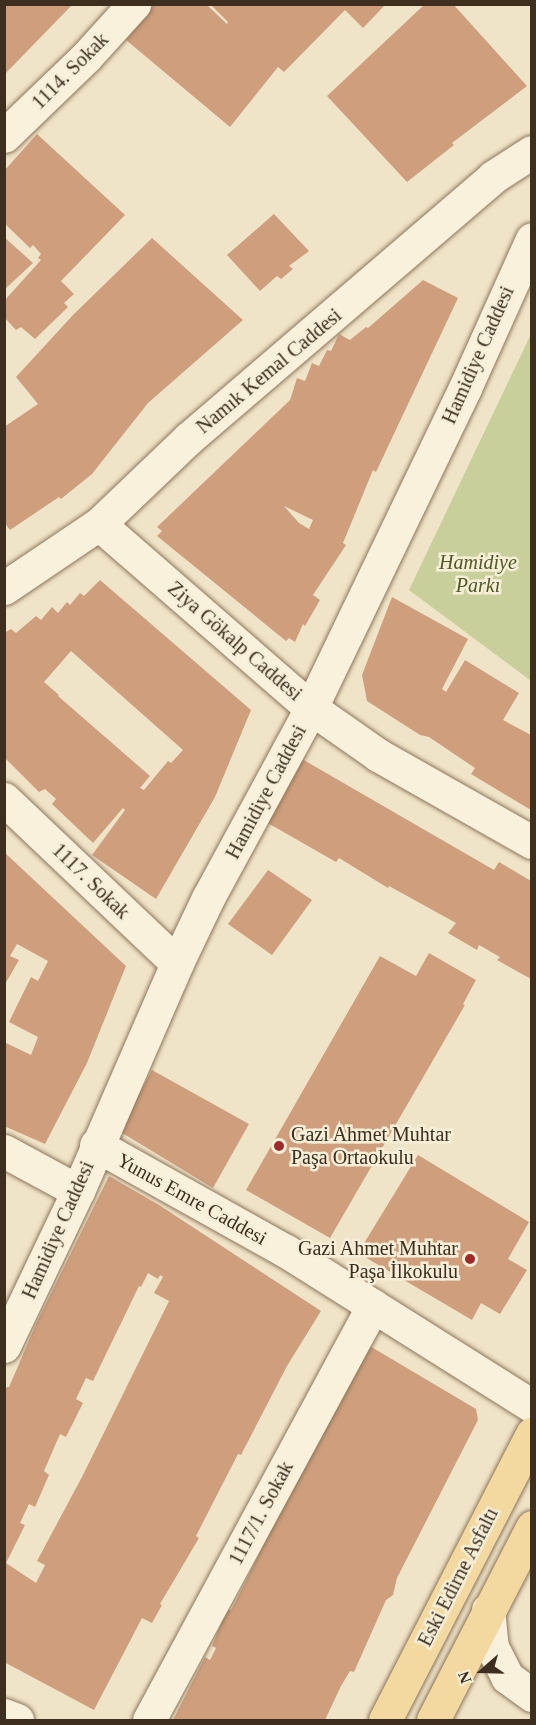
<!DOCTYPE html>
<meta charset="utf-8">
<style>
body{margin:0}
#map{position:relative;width:536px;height:1725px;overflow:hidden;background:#f0e4c8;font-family:"Times New Roman",serif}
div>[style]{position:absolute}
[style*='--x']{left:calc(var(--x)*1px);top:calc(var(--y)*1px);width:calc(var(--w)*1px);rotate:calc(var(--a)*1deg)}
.green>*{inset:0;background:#c9cf9b}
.building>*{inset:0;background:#cf9f7d}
.roads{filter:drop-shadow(0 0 2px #8d765c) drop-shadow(0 0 2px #8d765c)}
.minor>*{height:33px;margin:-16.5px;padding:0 16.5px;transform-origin:16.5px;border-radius:16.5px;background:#faf1dc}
.tertiary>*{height:33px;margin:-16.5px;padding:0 16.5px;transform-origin:16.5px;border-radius:16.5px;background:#faf1dc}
.secondary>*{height:33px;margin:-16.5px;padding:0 16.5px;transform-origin:16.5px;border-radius:16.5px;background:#faf1dc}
.primary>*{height:33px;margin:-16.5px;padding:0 16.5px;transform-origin:16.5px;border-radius:16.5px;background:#f3d9a0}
.dots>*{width:16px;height:16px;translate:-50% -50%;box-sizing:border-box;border:3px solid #f7eed8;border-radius:50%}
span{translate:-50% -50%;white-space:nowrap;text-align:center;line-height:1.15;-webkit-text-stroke:5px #f7eed8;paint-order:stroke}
.street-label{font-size:20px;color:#3d2e20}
.park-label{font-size:20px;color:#4d5a26;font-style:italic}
.poi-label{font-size:20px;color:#3d2e20}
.left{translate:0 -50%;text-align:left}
.right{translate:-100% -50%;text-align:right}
.frame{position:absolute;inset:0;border:6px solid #3d2e20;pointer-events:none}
.north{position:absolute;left:452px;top:1641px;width:60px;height:60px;-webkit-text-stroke:4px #f7eed8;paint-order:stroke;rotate:250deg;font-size:16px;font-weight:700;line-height:24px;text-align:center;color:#3d2e20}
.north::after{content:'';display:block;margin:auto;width:21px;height:27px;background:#3d2e20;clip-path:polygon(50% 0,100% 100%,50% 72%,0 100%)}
</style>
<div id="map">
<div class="green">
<i style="clip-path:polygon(531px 334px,531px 681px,409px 590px)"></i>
</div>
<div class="building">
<i style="clip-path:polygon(4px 4px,73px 4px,4px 75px)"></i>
<i style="clip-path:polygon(154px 4px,206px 4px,227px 24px,228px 22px,210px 4px,386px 4px,363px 28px,345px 10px,284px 72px,278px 67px,230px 127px,126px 40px)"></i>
<i style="clip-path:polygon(425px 4px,453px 4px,527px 86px,452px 143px,454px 145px,407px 182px,327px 96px)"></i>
<i style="clip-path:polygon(37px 134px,125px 215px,61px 281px,74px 294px,64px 303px,68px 307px,35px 339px,21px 327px,16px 330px,4px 317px,4px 301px,41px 260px,38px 258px,41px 254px,33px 245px,30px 248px,4px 223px,4px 171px)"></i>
<i style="clip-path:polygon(274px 214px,309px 251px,289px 266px,293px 269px,281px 279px,277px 276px,260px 291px,227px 255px)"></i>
<i style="clip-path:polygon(4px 237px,33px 263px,4px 290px)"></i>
<i style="clip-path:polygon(152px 238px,243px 320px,148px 403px,92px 474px,61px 499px,59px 497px,10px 530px,4px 522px,4px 427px,38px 404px,16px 377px,73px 315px)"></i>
<i style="clip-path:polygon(evenodd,423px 280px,458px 298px,376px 472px,373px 470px,343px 543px,346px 545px,313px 595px,320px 600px,305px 626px,303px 624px,295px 642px,289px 638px,286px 641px,157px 536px,162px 531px,157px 527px,290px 400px,297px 378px,305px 381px,312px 363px,319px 366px,327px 350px,331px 351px,339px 334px,350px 340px,366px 327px,368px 328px,423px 280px,284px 506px,313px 520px,309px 529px,299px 523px,284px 506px)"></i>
<i style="clip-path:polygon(evenodd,100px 580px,251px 710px,215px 797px,156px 899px,92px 855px,125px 810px,123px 808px,93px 843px,52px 804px,56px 799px,45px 789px,39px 792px,4px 757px,4px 633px,11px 629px,16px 633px,36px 616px,41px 620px,52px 607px,58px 613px,67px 602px,70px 605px,80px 593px,84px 596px,100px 580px,71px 651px,183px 750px,171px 763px,168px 761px,144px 790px,140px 788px,150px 776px,58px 696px,59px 695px,44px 682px,71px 651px)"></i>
<i style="clip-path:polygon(392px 597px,468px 639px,442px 689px,446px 692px,465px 660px,519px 693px,503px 720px,531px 735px,531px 810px,471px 774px,475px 768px,429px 737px,420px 735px,367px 701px,362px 675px)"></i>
<i style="clip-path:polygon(302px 759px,494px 870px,499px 862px,531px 881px,531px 979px,497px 960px,500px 957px,479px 945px,477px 950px,448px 933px,456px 923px,389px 886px,388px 888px,339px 858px,336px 862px,266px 822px)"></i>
<i style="clip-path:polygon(4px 852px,126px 966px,87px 1063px,45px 1144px,4px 1126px,4px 1042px,31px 1055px,38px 1037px,9px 1022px,31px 977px,38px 981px,48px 961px,17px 944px,10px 956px,19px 960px,4px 986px)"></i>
<i style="clip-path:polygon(268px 870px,312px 900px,272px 955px,228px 924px)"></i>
<i style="clip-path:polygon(429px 953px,476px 980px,463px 1004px,465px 1005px,330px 1238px,246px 1190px,380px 956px,416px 976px)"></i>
<i style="clip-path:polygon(152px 1070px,249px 1124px,213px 1188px,119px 1131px)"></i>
<i style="clip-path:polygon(418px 1155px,529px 1222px,508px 1259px,527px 1270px,500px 1314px,481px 1303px,472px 1320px,358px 1253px)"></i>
<i style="clip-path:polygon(evenodd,109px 1176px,159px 1205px,321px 1311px,287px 1366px,241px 1455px,238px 1454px,196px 1536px,199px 1538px,160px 1604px,162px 1605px,152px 1623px,142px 1618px,94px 1710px,4px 1662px,4px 1392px,7px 1387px,9px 1387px,37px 1322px,109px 1176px,148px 1273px,158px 1279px,160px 1275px,163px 1277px,154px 1293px,169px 1301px,83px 1475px,37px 1561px,45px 1565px,36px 1583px,6px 1563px,25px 1525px,20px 1523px,29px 1504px,35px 1507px,49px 1475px,44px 1471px,60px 1434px,66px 1437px,83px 1403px,76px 1399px,86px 1378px,93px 1381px,139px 1286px,141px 1287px,148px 1273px)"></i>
<i style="clip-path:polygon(363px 1342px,476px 1409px,478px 1420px,397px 1578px,393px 1595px,386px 1600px,354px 1672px,350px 1671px,341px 1686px,325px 1720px,173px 1720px,205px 1657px,210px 1660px,216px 1648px,212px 1646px,227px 1609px,231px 1610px,244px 1585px)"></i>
</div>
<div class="roads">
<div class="minor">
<i style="--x:4;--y:136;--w:114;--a:-43.9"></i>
<i style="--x:86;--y:57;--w:72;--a:-47.8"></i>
<i style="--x:99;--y:524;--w:281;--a:41"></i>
<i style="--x:311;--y:708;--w:82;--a:35"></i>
<i style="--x:378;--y:755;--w:177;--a:29.5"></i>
<i style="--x:4;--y:588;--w:115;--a:-34"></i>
<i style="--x:99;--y:524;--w:124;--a:-43.7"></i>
<i style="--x:189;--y:438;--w:401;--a:-40.6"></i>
<i style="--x:493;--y:177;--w:46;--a:-32.7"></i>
<i style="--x:4;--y:799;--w:238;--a:43.5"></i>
<i style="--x:96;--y:1145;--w:218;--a:29.2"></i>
<i style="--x:286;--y:1251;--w:291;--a:32.2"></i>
<i style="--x:4;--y:1151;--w:84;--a:28.4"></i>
<i style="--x:4;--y:1346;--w:172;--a:-64.5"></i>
<i style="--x:78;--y:1191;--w:249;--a:-66.5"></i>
<i style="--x:177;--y:963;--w:72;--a:-64.5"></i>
<i style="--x:208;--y:898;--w:216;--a:-61.5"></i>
<i style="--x:311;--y:708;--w:355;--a:-64.3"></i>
<i style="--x:465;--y:388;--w:163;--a:-65.8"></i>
<i style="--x:149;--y:1720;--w:471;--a:-61.6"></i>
</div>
<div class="tertiary">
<i style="--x:488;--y:1610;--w:37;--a:84"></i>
<i style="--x:492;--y:1647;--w:34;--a:63"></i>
<i style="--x:507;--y:1677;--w:31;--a:36"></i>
</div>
<div class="secondary">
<i style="--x:4;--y:1715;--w:14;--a:21"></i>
</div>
<div class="primary">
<i style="--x:385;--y:1720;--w:322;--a:-62.8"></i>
<i style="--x:433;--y:1720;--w:217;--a:-62.8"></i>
</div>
</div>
<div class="dots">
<i style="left:279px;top:1146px;background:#9e2a2b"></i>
<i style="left:470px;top:1259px;background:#9e2a2b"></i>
</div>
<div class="street-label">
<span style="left:70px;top:71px;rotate:-45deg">1114. Sokak</span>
<span style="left:478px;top:355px;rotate:-66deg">Hamidiye Caddesi</span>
<span style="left:269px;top:371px;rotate:-40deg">Namık Kemal Caddesi</span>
<span style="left:235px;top:641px;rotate:41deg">Ziya Gökalp Caddesi</span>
<span style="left:266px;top:792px;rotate:-62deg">Hamidiye Caddesi</span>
<span style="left:91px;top:881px;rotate:44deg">1117. Sokak</span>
<span style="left:192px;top:1199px;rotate:29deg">Yunus Emre Caddesi</span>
<span style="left:58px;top:1230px;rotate:-66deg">Hamidiye Caddesi</span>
<span style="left:261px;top:1513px;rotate:-62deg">1117/1. Sokak</span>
<span style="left:458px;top:1577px;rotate:-63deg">Eski Edirne Asfaltı</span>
</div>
<div class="park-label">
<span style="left:478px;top:574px">Hamidiye<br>Parkı</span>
</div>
<div class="poi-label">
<span class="left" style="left:291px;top:1146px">Gazi Ahmet Muhtar<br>Paşa Ortaokulu</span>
<span class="right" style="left:458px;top:1260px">Gazi Ahmet Muhtar<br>Paşa İlkokulu</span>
</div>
<div class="frame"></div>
<div class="north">N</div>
</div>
